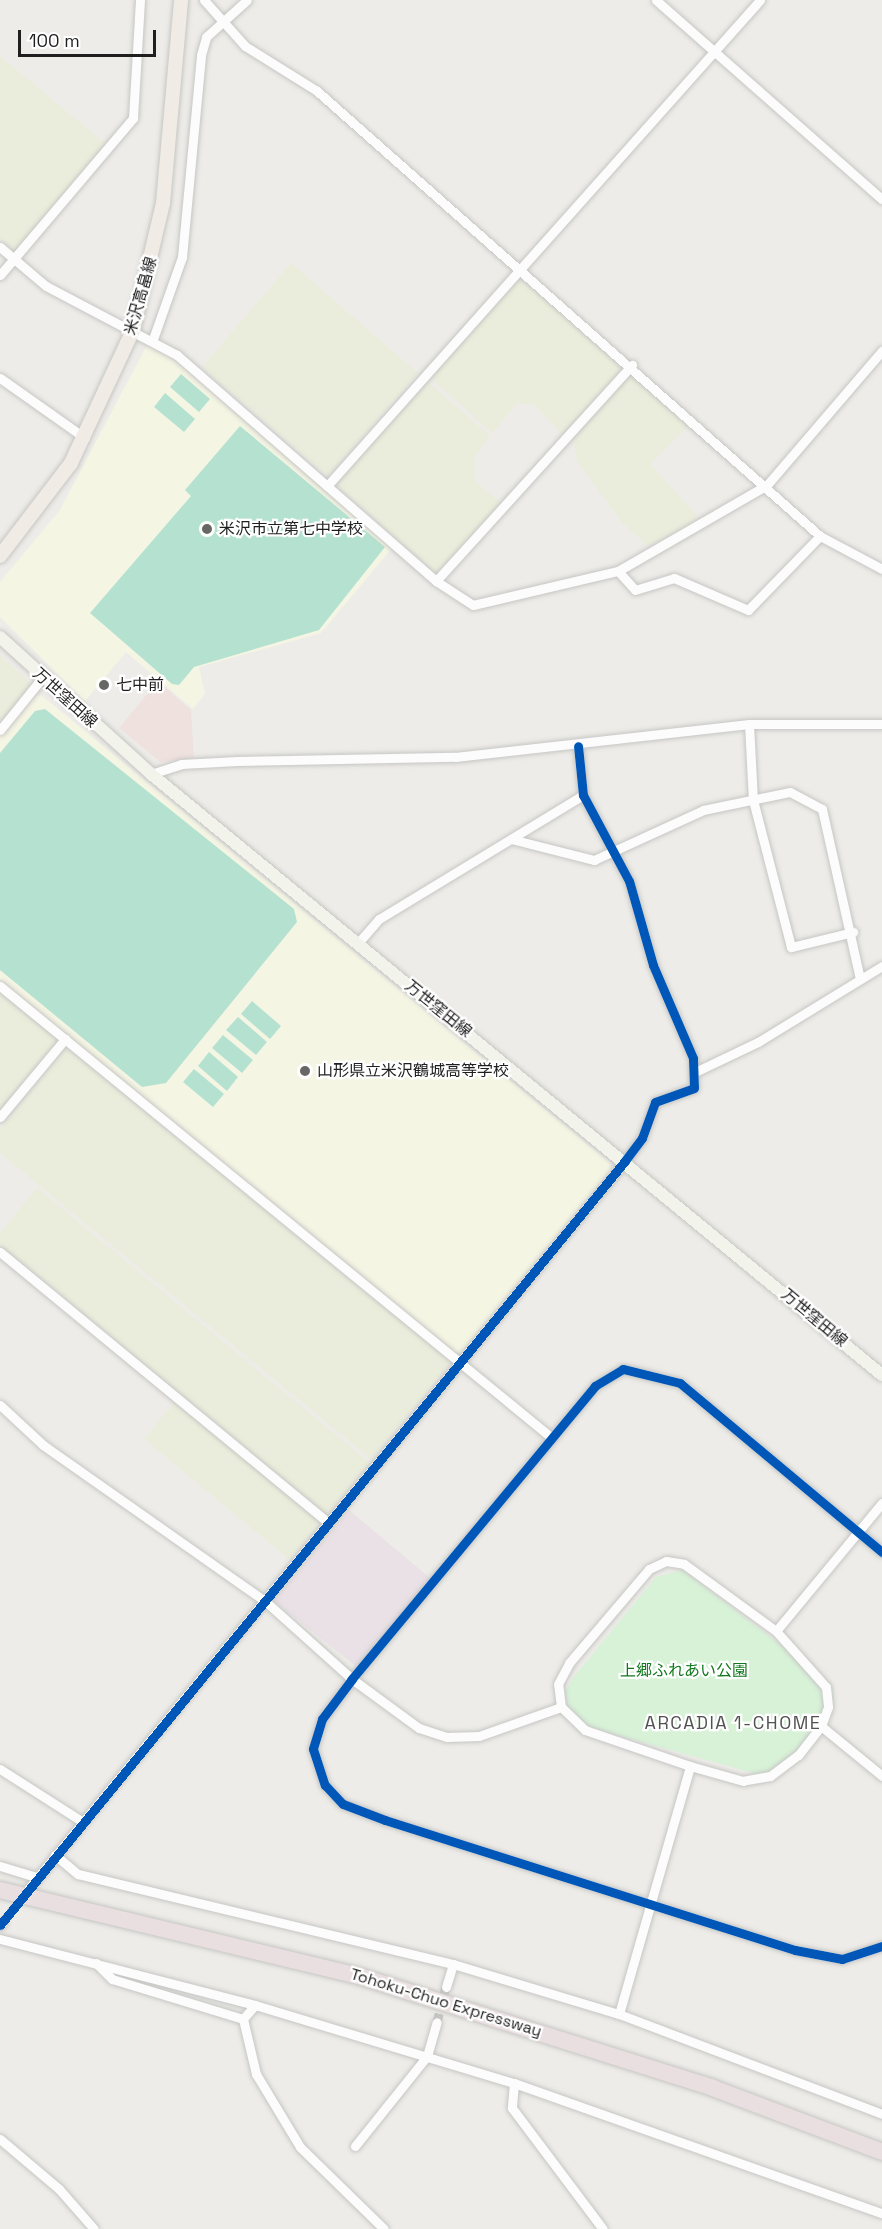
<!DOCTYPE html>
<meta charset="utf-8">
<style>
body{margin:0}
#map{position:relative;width:882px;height:2229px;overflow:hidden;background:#edece8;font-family:"Space Grotesk","Noto Sans JP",sans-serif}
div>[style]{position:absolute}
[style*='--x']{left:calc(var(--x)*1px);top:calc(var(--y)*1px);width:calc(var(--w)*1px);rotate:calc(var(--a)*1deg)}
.commercial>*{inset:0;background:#eee1de}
.industrial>*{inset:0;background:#eae1e6}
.education>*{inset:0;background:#f5f5e4}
.farmland>*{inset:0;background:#ebeddc}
.park>*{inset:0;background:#d8f2d8}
.pitch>*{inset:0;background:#b5e2d0}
.street-tunnel>*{height:9px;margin-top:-4.5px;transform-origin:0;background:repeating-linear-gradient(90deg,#c4c3c0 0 9px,transparent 0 13.5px)}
.roads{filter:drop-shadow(0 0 2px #c6c6c4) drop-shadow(0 0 2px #c6c6c4)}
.street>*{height:9px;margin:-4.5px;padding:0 4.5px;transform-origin:4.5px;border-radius:4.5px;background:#fcfcfc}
.secondary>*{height:12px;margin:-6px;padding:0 6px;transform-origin:6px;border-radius:6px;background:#f2f3eb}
.primary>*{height:14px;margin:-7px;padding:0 7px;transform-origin:7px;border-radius:7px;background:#f0ece5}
.highway>*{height:16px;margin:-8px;padding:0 8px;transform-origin:8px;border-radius:8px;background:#eadfe0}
.cycleway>*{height:9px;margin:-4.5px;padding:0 4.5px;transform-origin:4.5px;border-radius:4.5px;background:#0057b8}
.dots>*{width:16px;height:16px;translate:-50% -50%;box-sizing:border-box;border:3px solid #fff;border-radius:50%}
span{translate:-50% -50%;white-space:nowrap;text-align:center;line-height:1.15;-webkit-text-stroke:4.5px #fff;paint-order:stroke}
.street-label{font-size:16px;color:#1f1f1f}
.poi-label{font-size:16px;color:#1f1f1f}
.left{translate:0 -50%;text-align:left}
.park-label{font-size:16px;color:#12791e}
.neighbourhood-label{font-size:18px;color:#525252;letter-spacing:1.5px}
.scale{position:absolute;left:18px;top:30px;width:138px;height:27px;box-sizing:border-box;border:3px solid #1f1f1f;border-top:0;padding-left:8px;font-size:18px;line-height:21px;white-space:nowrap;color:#1f1f1f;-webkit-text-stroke:4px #fff;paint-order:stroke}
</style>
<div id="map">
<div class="commercial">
<i style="clip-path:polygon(158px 681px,191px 710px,194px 758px,160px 762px,119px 728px)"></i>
</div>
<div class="industrial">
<i style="clip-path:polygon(349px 1510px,431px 1579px,358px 1668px,274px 1601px)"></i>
</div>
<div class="education">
<i style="clip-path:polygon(147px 345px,175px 360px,392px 548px,321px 633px,199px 667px,205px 694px,193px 709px,126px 652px,85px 701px,0 617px,0 582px,60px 510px)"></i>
<i style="clip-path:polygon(41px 695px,609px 1162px,610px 1171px,462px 1352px,454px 1353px,0 980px,0 736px,32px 697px)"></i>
</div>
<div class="farmland">
<i style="clip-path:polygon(0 56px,107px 145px,15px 252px,0 239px)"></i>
<i style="clip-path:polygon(291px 263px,418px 373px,328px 476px,202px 367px)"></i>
<i style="clip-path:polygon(519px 274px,624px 367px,563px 436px,535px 405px,517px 403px,492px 433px,430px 378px)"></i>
<i style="clip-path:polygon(631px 373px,690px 424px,650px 464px,696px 514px,695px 520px,648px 546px,623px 524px,577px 461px,573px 438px)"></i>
<i style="clip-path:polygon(427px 381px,490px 436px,475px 456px,475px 481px,501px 503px,437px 574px,335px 484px)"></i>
<i style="clip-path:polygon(0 655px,33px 685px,0 724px)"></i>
<i style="clip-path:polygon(0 989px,61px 1038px,0 1111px)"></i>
<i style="clip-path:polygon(67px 1047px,451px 1362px,371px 1459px,0 1153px,0 1129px)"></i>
<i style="clip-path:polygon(37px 1188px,370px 1463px,327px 1515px,0 1245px,0 1233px)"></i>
<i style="clip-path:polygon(175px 1401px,320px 1523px,290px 1560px,144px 1439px)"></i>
</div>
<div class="park">
<i style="clip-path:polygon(683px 1570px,831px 1683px,834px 1692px,827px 1722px,793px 1765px,775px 1779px,588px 1727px,568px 1708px,565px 1691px,573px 1678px,656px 1577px)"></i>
</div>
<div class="pitch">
<i style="clip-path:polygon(181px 374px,210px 399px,199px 412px,170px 387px)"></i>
<i style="clip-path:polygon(165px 393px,195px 419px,184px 432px,154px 407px)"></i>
<i style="clip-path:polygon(240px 426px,385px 547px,319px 630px,194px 667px,179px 685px,172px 684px,90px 613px,191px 496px,185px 490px)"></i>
<i style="clip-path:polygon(45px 709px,294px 909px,297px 922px,166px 1083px,142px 1087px,0 970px,0 753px,35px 711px)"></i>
<i style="clip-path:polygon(252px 1001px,281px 1026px,270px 1039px,241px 1014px)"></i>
<i style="clip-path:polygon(238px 1017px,267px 1042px,256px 1055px,226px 1030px)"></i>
<i style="clip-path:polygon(223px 1035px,253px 1060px,242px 1073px,212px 1048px)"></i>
<i style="clip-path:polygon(209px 1052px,238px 1077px,227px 1091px,198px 1066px)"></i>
<i style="clip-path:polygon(194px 1069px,224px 1094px,213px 1107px,183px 1082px)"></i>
</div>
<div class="street-tunnel">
<i style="--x:2;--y:1923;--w:37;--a:-52"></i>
<i style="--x:437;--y:2022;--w:36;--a:-76"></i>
</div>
<div class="roads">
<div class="street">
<i style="--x:204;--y:0;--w:62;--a:48.3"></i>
<i style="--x:245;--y:46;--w:85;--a:32"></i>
<i style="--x:317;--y:91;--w:672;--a:41.5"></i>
<i style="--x:820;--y:536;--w:70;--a:28"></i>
<i style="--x:656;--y:0;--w:301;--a:41.4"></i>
<i style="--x:0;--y:247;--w:60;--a:40.3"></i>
<i style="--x:46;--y:286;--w:148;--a:27.8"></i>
<i style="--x:177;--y:355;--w:344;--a:41.1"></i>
<i style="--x:436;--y:581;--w:44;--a:33"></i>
<i style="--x:473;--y:605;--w:149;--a:-13.2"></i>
<i style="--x:618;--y:571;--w:172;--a:-30"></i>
<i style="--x:767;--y:485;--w:177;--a:-49.4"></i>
<i style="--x:0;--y:275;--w:206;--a:-49.7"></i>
<i style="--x:133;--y:118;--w:118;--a:-86.6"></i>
<i style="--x:153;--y:339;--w:87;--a:-70.5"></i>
<i style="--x:182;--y:257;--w:203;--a:-84.6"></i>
<i style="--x:201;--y:55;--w:19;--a:-74"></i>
<i style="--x:206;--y:37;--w:55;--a:-42.1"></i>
<i style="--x:0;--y:378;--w:104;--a:35.2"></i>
<i style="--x:327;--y:486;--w:651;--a:-48.3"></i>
<i style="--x:618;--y:571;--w:25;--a:48"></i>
<i style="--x:635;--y:590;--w:41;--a:-17.1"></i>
<i style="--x:674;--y:578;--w:81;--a:23.4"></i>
<i style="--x:748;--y:610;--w:103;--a:-45.8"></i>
<i style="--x:436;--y:581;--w:292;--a:-47.8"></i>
<i style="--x:749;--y:724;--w:76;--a:87"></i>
<i style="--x:753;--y:800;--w:152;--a:75.5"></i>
<i style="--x:791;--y:947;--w:64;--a:-13.6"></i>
<i style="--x:0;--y:730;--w:67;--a:-51.1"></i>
<i style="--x:151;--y:774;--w:32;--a:-18"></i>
<i style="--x:181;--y:764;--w:56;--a:-3.1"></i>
<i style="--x:237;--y:761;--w:218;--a:-1.1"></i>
<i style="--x:455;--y:757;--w:296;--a:-6.4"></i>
<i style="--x:749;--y:724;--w:133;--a:0"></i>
<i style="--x:511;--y:839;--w:86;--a:14.2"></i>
<i style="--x:594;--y:860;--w:120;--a:-24.6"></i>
<i style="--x:703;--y:810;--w:89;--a:-11.7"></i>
<i style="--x:790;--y:792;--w:36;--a:28"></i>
<i style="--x:822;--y:809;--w:174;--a:77.4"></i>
<i style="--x:358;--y:943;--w:32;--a:-49"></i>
<i style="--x:379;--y:919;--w:239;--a:-31.3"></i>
<i style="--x:0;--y:986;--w:713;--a:39.31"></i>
<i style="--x:695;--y:1072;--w:70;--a:-25.5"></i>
<i style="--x:758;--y:1042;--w:145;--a:-31.5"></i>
<i style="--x:0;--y:1117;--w:102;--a:-50.2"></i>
<i style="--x:0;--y:1252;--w:426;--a:39.5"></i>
<i style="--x:0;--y:1405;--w:59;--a:42.9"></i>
<i style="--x:43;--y:1445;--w:271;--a:35.1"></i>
<i style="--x:265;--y:1601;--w:117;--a:41.9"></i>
<i style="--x:352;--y:1679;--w:83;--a:36.2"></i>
<i style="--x:419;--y:1728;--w:29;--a:18"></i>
<i style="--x:447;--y:1737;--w:32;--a:-2"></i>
<i style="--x:479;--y:1736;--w:87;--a:-19.5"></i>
<i style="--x:882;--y:1552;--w:263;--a:-140.1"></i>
<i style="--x:680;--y:1383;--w:59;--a:-166.2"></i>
<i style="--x:623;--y:1369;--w:33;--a:149"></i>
<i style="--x:595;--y:1386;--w:381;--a:129.7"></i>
<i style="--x:352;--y:1679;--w:50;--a:126.9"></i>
<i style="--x:322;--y:1719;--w:31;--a:107"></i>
<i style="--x:313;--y:1749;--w:38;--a:72"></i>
<i style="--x:325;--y:1785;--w:26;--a:47"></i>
<i style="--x:343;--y:1804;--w:45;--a:20.9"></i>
<i style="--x:385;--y:1820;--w:430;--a:17.6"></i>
<i style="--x:795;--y:1950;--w:48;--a:10.8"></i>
<i style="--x:842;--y:1959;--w:42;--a:-18"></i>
<i style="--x:666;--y:1561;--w:18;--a:9"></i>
<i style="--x:684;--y:1564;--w:114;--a:36.1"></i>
<i style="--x:776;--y:1631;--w:75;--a:48.2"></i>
<i style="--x:826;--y:1687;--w:20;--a:84"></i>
<i style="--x:828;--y:1707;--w:20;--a:110"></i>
<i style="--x:821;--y:1726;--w:37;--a:128"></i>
<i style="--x:798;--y:1755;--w:35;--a:143"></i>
<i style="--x:770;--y:1776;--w:27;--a:170"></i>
<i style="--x:743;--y:1781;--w:55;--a:-164.2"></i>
<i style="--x:690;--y:1766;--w:111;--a:-161.1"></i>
<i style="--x:585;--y:1730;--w:33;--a:-136"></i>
<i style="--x:561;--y:1707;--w:23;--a:-97"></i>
<i style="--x:558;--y:1684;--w:24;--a:-62"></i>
<i style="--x:569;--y:1663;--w:123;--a:-49.6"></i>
<i style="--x:649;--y:1569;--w:19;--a:-25"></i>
<i style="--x:776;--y:1631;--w:166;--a:-50.4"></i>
<i style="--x:821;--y:1726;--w:79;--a:39.3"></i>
<i style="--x:0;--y:1769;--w:98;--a:32.6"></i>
<i style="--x:55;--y:1855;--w:30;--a:40"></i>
<i style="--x:78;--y:1874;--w:386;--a:13.5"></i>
<i style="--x:453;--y:1964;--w:173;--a:16.8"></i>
<i style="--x:619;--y:2014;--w:281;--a:20.8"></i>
<i style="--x:0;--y:1866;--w:39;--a:17"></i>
<i style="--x:29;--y:1888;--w:939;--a:-50.66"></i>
<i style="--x:624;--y:1162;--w:30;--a:-53"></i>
<i style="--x:642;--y:1138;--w:38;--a:-70"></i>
<i style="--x:655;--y:1102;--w:41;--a:-19.7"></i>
<i style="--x:694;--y:1088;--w:30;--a:-92"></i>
<i style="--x:693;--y:1058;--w:101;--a:-113.3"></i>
<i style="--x:653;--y:965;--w:87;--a:-105.9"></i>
<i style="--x:629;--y:881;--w:98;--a:-118.1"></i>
<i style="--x:583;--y:795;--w:49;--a:-95.8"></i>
<i style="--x:0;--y:1925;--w:3;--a:-45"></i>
<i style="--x:0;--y:1939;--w:263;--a:14.5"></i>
<i style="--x:255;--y:2005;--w:270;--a:16.8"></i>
<i style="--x:514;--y:2083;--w:390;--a:19.5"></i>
<i style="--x:96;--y:1963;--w:23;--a:45"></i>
<i style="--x:112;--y:1979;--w:137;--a:17"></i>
<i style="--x:446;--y:1987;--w:24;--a:-73"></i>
<i style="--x:255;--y:2005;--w:18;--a:131"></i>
<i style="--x:243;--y:2019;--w:57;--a:76.7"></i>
<i style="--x:256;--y:2074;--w:85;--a:58.9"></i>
<i style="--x:300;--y:2147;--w:117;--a:44.3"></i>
<i style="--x:619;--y:2014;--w:258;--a:-74"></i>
<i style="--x:514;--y:2083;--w:25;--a:95"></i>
<i style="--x:512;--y:2108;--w:151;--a:53.1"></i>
<i style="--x:0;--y:2139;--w:77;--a:40.3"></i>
<i style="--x:59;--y:2189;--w:53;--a:48.8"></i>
<i style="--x:355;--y:2146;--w:115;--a:-51.3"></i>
<i style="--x:427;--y:2056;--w:35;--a:-74"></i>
</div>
<div class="secondary">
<i style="--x:0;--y:637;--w:204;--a:42.2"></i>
<i style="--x:151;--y:774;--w:946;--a:39.43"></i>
</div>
<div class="primary">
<i style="--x:0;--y:556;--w:117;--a:-52.6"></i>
<i style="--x:71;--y:463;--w:147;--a:-65"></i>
<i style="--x:133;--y:330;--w:130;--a:-76.7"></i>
<i style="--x:163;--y:203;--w:204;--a:-84.9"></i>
</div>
<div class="highway">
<i style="--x:0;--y:1890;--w:372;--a:13.5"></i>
<i style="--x:362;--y:1977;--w:368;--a:17.5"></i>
<i style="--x:713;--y:2088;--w:181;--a:20.7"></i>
</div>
</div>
<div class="cycleway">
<i style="--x:882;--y:1552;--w:263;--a:-140.1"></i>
<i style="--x:680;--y:1383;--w:59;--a:-166.2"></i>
<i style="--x:623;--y:1369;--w:33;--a:149"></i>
<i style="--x:595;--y:1386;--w:381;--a:129.7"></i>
<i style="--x:352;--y:1679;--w:50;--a:126.9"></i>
<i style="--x:322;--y:1719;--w:31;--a:107"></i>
<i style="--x:313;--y:1749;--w:38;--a:72"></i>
<i style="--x:325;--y:1785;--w:26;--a:47"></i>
<i style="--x:343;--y:1804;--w:45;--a:20.9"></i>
<i style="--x:385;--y:1820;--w:430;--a:17.6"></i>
<i style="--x:795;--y:1950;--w:48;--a:10.8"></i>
<i style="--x:842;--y:1959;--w:42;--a:-18"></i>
<i style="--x:0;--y:1925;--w:986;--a:-50.72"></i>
<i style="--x:624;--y:1162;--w:30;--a:-53"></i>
<i style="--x:642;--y:1138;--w:38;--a:-70"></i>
<i style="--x:655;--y:1102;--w:41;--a:-19.7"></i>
<i style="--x:694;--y:1088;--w:30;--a:-92"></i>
<i style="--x:693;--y:1058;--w:101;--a:-113.3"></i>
<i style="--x:653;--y:965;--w:87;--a:-105.9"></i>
<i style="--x:629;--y:881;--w:98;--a:-118.1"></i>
<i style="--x:583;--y:795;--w:49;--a:-95.8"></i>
</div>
<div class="dots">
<i style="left:207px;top:529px;background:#676765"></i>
<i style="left:104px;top:685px;background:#676765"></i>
<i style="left:305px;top:1071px;background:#676765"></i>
</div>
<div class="street-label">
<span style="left:141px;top:296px;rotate:-74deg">米沢高畠線</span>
<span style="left:65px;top:698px;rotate:42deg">万世窪田線</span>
<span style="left:438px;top:1009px;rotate:39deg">万世窪田線</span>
<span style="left:814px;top:1318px;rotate:40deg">万世窪田線</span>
<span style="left:446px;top:2003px;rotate:17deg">Tohoku-Chuo Expressway</span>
</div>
<div class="poi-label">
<span class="left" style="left:219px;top:529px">米沢市立第七中学校</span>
<span class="left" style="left:116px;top:685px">七中前</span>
<span class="left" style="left:317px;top:1071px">山形県立米沢鶴城高等学校</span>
</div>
<div class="park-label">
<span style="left:684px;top:1671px">上郷ふれあい公園</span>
</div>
<div class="neighbourhood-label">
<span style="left:733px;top:1723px">ARCADIA 1-CHOME</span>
</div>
<div class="scale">100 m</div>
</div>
